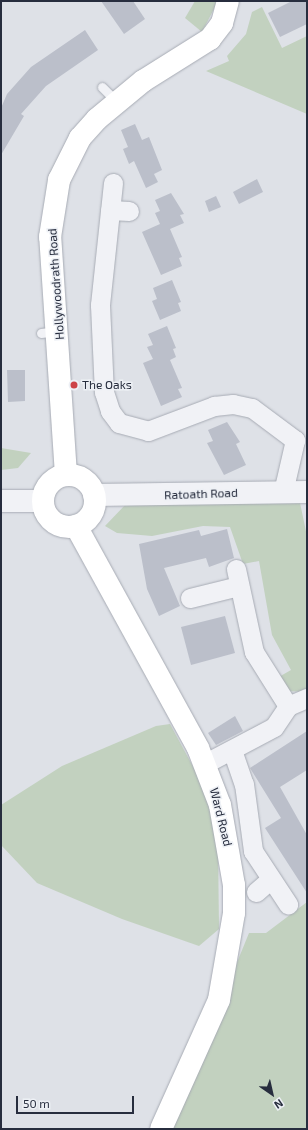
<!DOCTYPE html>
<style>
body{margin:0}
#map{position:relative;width:308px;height:1130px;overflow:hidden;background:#dee1e7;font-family:"Exo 2",sans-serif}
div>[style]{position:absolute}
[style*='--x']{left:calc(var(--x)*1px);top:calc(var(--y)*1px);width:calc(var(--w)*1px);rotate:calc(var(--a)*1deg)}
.green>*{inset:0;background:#c2d1bf}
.building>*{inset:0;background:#bbbfca}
.roads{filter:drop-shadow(0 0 1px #a7abb4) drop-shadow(0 0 1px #a7abb4)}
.service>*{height:9px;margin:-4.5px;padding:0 4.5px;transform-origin:4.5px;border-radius:4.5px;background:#f1f2f6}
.minor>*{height:19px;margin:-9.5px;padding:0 9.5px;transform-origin:9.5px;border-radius:9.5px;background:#f1f2f6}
.tertiary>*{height:22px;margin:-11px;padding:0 11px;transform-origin:11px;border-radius:11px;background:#f1f2f6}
.secondary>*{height:22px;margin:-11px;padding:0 11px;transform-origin:11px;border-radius:11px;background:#fff}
.secondary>.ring{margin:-11px;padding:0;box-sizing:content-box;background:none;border:22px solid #fff;border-radius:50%}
.dots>*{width:11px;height:11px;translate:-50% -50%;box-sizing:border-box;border:2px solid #edf0f5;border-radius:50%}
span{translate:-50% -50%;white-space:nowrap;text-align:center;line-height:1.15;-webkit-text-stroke:3px #edf0f5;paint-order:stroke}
.street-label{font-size:12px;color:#272d3e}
.poi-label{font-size:12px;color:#272d3e}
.left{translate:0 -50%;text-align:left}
.frame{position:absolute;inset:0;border:2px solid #272d3e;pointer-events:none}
.north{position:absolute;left:252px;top:1074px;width:40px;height:40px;-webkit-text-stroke:3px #edf0f5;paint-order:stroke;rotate:146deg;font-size:11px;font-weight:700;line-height:16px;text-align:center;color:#272d3e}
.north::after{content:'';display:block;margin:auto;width:14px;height:18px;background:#272d3e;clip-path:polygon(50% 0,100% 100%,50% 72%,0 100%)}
.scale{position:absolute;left:16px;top:1096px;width:118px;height:18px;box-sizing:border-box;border:2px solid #272d3e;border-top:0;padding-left:5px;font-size:12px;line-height:14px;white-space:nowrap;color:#272d3e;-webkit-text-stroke:3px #edf0f5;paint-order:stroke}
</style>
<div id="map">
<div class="green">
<i style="clip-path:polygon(195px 1px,218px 1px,202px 32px,185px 18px)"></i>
<i style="clip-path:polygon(262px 7px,282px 48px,307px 36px,307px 114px,206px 71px,229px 61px,227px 56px,246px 34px,252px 12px)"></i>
<i style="clip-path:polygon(1px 448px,31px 453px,18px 468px,1px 470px)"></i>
<i style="clip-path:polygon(300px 503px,307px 536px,307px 692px,286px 691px,277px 678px,291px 670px,272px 635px,259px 561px,243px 564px,230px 527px,203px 526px,152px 536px,117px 533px,105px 526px,126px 504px)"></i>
<i style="clip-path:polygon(170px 724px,203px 785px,218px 843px,219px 929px,199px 946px,122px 919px,37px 883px,1px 845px,1px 805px,62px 766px,156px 726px)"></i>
<i style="clip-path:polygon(307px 902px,307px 1129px,169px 1129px,249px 933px,266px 933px)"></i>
</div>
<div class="building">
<i style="clip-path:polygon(101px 1px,133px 1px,145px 19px,124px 34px)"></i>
<i style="clip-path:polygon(292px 1px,307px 1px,307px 24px,280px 37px,268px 13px)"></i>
<i style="clip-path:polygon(85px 30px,98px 50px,46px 86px,21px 114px,24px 116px,1px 155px,1px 108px,7px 94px,31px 67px)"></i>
<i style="clip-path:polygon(135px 124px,142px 140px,149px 137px,162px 170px,154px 174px,158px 182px,146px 188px,134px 161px,129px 164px,123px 149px,128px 147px,121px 130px)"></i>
<i style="clip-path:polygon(257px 179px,263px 192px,239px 204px,233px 192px)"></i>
<i style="clip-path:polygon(171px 193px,184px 214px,180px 215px,184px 223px,170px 229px,182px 257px,179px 258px,182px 266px,161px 275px,142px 232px,160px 224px,155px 213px,160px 211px,155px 200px)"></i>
<i style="clip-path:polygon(216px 196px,221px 207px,209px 212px,205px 201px)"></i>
<i style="clip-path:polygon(172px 280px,181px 302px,178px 303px,181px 311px,160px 320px,152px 301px,157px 299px,153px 288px)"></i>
<i style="clip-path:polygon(167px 326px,176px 348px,173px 349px,176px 357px,170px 360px,182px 388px,178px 389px,182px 397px,161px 406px,143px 363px,153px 359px,147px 347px,153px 345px,148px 334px)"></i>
<i style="clip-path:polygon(7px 370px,25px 370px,25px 401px,8px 402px)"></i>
<i style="clip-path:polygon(227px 422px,240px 442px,236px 444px,246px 465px,224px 475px,207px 443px,213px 441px,208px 430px)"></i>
<i style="clip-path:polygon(227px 529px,234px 558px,209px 567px,206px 558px,164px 568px,180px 606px,159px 616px,147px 589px,139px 544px,199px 530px,201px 536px)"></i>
<i style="clip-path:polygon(225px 616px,235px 653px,191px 665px,181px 627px)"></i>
<i style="clip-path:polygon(235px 716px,243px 731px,216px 745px,208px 733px)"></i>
<i style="clip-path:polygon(307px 731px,307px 770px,280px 787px,307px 835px,307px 893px,265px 828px,281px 818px,250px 768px)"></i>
</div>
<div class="roads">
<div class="service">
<i style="--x:102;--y:87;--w:21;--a:45"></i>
<i style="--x:41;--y:333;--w:16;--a:-7"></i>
</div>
<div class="minor">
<i style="--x:113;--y:183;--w:123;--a:96.1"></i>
<i style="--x:100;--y:305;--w:87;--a:87.4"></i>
<i style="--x:104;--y:392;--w:20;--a:72"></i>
<i style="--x:110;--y:411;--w:15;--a:53"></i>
<i style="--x:119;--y:423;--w:30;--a:15"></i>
<i style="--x:148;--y:431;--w:71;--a:-20.7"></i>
<i style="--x:214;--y:406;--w:19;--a:-6"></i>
<i style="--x:233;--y:404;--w:19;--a:12"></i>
<i style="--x:252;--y:408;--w:54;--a:36.7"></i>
<i style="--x:295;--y:440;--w:53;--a:103"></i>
<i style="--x:110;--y:210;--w:19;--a:3"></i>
<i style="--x:236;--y:569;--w:85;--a:77.8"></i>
<i style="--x:254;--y:652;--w:64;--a:57.8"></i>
<i style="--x:190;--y:598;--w:50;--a:-13.8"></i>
<i style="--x:232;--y:750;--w:36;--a:71"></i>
<i style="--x:244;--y:784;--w:68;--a:82.3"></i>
<i style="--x:253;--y:851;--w:64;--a:56.6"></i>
<i style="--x:204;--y:764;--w:79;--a:-27.9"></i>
<i style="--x:274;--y:727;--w:25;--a:-56"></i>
<i style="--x:288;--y:706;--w:21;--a:-23"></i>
<i style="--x:256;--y:892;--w:18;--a:-41"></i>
</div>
<div class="tertiary">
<i style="--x:94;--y:495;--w:213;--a:-0.8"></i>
<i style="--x:1;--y:501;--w:42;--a:0"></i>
</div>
<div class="secondary">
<i style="--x:66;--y:475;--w:239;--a:-93.8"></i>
<i style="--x:50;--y:237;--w:58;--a:-81"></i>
<i style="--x:59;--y:180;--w:47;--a:-63.4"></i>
<i style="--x:80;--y:138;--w:25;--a:-48"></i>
<i style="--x:97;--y:119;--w:60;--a:-39.6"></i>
<i style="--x:143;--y:81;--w:79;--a:-32.1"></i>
<i style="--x:210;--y:39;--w:20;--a:-53"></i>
<i style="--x:222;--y:23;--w:23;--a:-75"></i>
<i class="ring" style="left:43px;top:475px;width:30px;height:30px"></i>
<i style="--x:76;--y:526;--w:253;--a:61.2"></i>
<i style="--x:198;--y:748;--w:61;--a:68.9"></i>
<i style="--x:220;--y:805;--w:81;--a:80.1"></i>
<i style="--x:234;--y:885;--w:28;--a:90"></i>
<i style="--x:234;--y:913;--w:88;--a:99.8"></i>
<i style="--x:219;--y:1000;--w:141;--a:114.2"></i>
</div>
</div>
<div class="dots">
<i style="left:74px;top:385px;background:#cd4348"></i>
</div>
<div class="street-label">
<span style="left:56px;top:284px;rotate:-94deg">Hollywoodrath Road</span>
<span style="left:201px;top:494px;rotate:-2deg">Ratoath Road</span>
<span style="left:221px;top:817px;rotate:76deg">Ward Road</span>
</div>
<div class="poi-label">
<span class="left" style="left:82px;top:385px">The Oaks</span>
</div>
<div class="frame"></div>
<div class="north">N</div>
<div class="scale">50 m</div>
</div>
